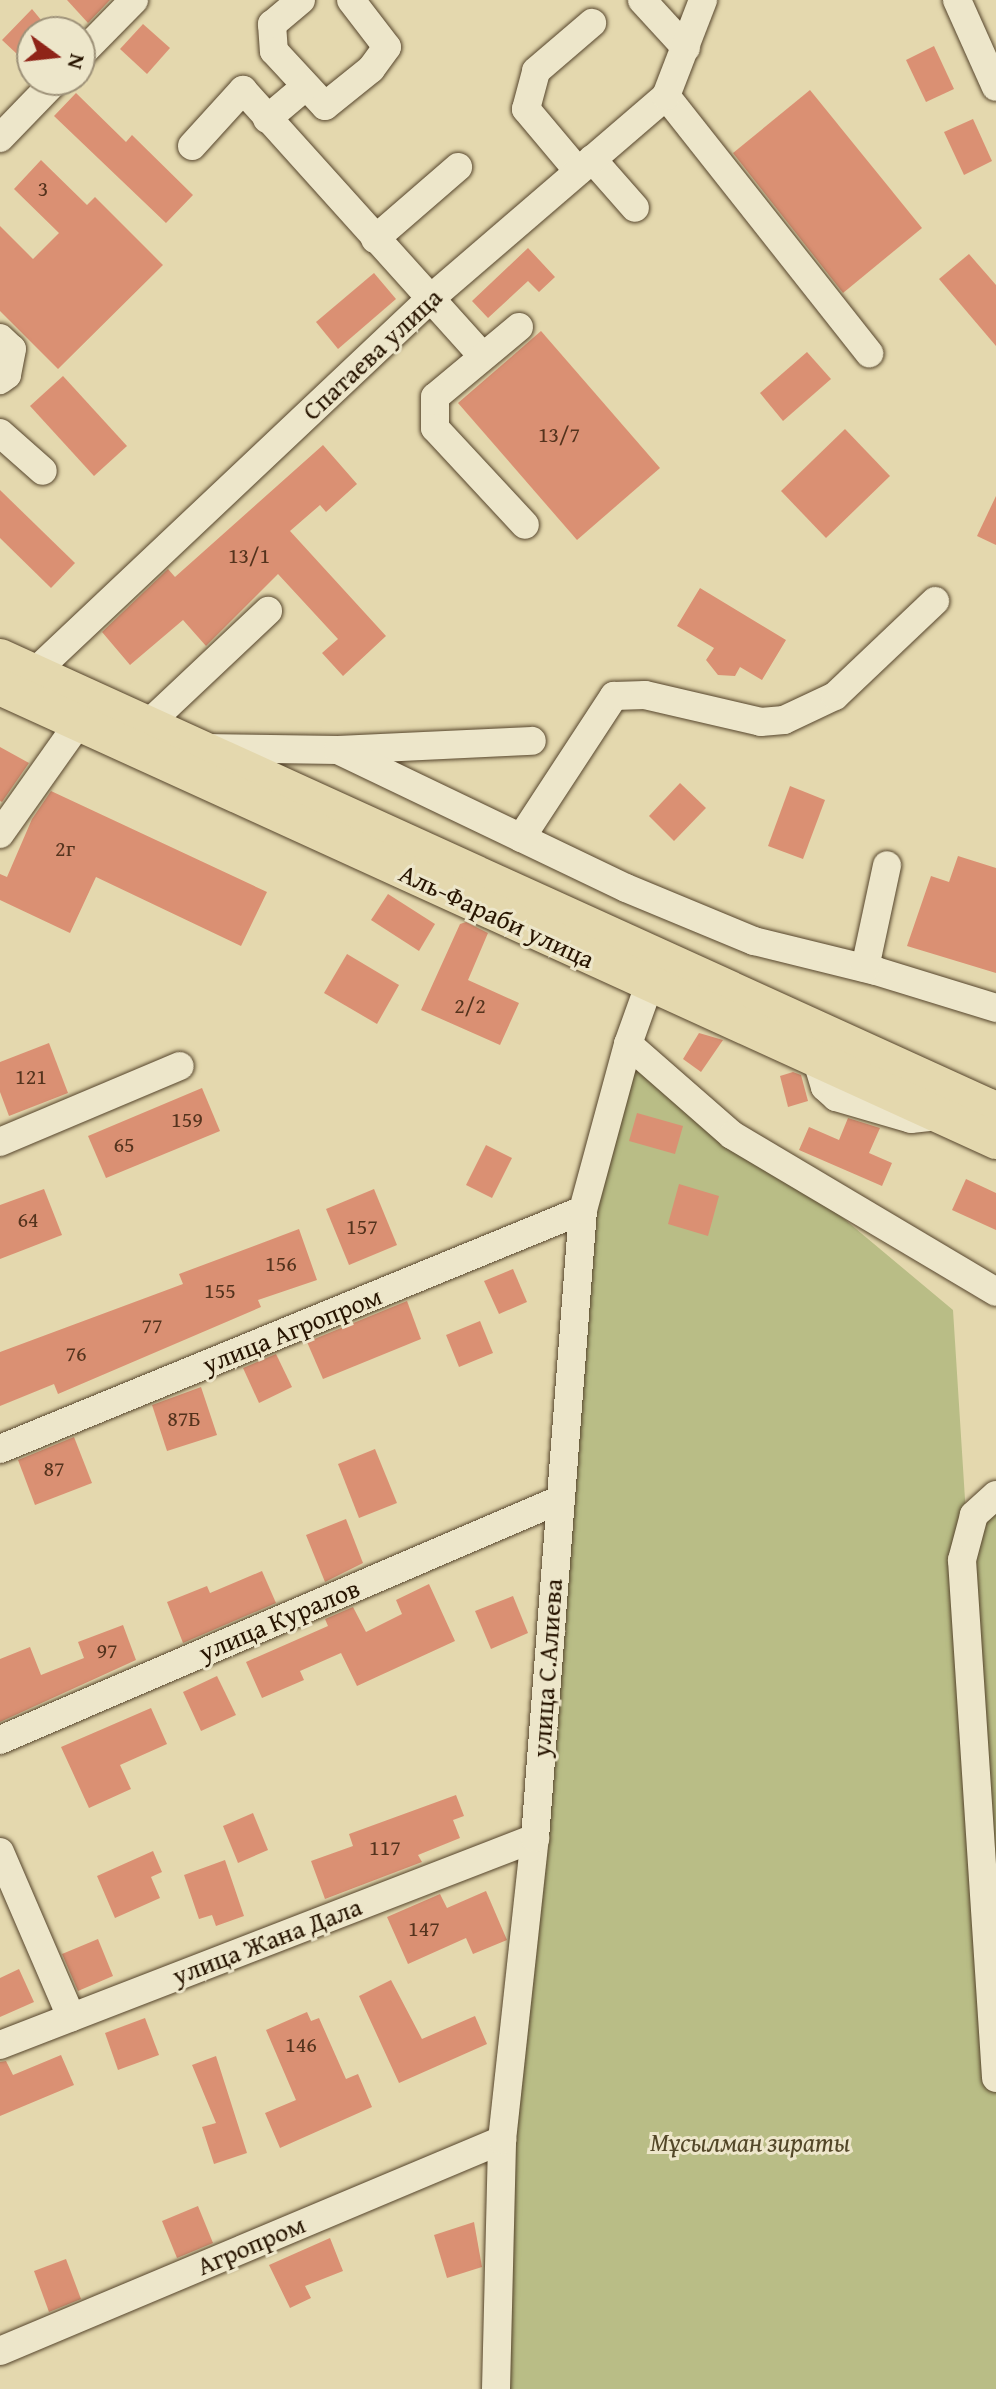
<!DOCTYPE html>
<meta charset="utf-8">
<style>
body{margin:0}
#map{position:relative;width:996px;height:2389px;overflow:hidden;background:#e4d8ae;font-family:"Gentium Book Plus",serif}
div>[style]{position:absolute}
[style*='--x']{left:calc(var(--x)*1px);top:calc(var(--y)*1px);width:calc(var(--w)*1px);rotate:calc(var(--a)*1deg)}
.green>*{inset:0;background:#b9bd86}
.building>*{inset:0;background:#da9073}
.roads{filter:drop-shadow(0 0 2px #56452c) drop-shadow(0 0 2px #56452c)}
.minor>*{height:28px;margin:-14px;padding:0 14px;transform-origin:14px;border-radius:14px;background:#ede6ca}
.major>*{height:36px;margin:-18px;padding:0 18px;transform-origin:18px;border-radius:18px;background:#e4d8ae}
span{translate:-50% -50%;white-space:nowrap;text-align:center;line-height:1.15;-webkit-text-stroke:6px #ede6ca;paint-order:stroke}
.number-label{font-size:22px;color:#54331d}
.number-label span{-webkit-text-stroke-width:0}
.street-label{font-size:26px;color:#271400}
.park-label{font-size:26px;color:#534728;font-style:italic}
.north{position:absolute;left:16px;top:16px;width:80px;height:80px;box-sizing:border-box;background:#ede6ca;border:2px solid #9e9279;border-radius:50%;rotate:105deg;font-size:22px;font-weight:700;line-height:32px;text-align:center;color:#271400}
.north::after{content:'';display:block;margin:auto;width:28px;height:36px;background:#8f2418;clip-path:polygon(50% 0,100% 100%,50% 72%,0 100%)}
</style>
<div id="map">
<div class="green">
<i style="clip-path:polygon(624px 1035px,953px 1310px,966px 1515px,996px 1501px,996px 2389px,496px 2389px,583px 1210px)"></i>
</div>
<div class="building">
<i style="clip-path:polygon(67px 0,110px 0,88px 23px)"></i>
<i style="clip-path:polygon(32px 9px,51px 32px,32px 32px,32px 68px,2px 40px)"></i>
<i style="clip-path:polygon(143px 24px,170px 48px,147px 74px,120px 49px)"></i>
<i style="clip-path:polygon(934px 46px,954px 89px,926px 102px,906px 60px)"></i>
<i style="clip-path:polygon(810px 90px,922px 228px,843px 293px,733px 153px)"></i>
<i style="clip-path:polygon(76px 93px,126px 142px,132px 135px,193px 195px,166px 223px,54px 116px)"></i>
<i style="clip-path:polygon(973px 119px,992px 161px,964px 175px,944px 132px)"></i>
<i style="clip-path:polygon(41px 160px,87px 205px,95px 197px,163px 265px,58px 369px,0 311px,0 226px,33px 259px,59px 233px,14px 189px)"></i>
<i style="clip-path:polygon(528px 248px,555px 277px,539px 292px,528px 281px,488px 318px,472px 301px)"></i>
<i style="clip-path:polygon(969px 254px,996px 285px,996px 346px,939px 279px)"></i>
<i style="clip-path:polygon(374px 273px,396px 299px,338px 349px,316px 322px)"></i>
<i style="clip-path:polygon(541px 331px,660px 468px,577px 540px,458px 403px)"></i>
<i style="clip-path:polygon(807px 352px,831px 379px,783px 421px,760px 393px)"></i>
<i style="clip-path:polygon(63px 376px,127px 446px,94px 476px,30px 406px)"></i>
<i style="clip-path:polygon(845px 429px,890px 476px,826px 538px,781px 491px)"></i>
<i style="clip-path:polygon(323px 445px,357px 484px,326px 512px,320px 505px,290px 531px,386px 636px,343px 676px,322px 653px,338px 639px,278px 574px,206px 646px,183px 620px,130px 665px,102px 632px,168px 569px,175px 577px)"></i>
<i style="clip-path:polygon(0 490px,75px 563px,51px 588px,0 538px)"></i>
<i style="clip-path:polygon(996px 496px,996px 545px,977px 536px)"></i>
<i style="clip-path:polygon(700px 588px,786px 640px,762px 680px,740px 667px,735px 676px,718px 675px,706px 660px,714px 648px,677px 626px)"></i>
<i style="clip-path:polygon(0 747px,29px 763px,2px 802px,0 801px)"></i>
<i style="clip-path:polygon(680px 783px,706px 808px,674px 841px,649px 816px)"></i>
<i style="clip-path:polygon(790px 786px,825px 800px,803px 859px,768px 846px)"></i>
<i style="clip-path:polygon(51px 791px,267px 892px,241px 946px,96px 877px,70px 933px,0 900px,0 874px,7px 877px,32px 819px)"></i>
<i style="clip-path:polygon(958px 856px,996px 868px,996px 973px,907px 946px,931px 876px,949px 882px)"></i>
<i style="clip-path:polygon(388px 894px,435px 924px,419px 951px,371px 920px)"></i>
<i style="clip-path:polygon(466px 922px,488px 933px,468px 980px,519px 1003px,500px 1045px,421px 1010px,460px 924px)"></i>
<i style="clip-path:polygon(347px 954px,399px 985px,377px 1024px,324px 993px)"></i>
<i style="clip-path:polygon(699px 1033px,723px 1040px,701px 1072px,683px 1059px)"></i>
<i style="clip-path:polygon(49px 1043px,68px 1093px,9px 1116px,0 1092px,0 1062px)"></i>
<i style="clip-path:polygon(793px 1072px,801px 1075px,808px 1101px,788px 1107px,780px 1076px)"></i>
<i style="clip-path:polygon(202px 1088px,220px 1131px,106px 1178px,88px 1136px)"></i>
<i style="clip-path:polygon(637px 1113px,683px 1126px,675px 1154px,629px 1141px)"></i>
<i style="clip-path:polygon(848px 1118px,880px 1128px,869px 1153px,892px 1163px,882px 1186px,799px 1150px,809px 1127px,839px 1140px)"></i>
<i style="clip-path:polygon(486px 1145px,512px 1158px,492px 1198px,466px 1185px)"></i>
<i style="clip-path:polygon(966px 1179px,996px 1193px,996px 1230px,952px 1210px)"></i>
<i style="clip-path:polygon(679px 1184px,719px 1196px,708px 1236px,668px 1224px)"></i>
<i style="clip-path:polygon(44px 1189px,62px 1235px,0 1259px,0 1205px)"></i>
<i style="clip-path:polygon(374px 1189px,397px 1245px,349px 1265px,326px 1209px)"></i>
<i style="clip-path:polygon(299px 1229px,317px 1280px,258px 1300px,261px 1307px,58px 1394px,54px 1384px,0 1406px,0 1352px,183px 1284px,179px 1274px)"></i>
<i style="clip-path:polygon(513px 1269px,527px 1302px,499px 1314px,484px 1281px)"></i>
<i style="clip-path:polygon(407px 1301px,421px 1339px,323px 1379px,307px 1342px)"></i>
<i style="clip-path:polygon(480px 1321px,493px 1353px,459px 1367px,446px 1335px)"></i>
<i style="clip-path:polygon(276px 1354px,292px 1387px,259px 1403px,243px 1368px)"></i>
<i style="clip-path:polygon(201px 1387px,217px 1435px,167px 1451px,152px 1405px)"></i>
<i style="clip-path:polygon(74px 1437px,92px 1483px,35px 1505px,18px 1460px)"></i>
<i style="clip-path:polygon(375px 1449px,397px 1503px,359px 1518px,338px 1464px)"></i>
<i style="clip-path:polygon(346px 1519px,363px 1563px,325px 1582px,306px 1535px)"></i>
<i style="clip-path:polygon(262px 1571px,276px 1603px,183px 1643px,167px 1602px,207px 1586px,210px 1593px)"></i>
<i style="clip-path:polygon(429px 1584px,455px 1641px,357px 1686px,341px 1653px,300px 1671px,304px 1680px,262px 1698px,246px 1662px,328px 1626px,325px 1619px,353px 1607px,366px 1632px,402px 1614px,396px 1600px)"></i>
<i style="clip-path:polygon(513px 1596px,528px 1633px,491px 1649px,475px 1611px)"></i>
<i style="clip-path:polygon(123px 1625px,136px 1660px,0 1722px,0 1659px,30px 1647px,41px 1675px,84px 1658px,78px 1642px)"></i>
<i style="clip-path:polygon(217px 1676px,236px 1715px,201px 1731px,183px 1692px)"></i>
<i style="clip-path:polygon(151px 1708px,167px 1744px,120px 1765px,131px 1789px,89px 1808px,61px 1747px)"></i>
<i style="clip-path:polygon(456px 1795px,464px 1816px,453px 1820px,460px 1838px,418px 1855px,422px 1862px,325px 1899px,311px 1861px,353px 1846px,349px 1834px)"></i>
<i style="clip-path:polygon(253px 1813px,268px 1850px,238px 1863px,223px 1826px)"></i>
<i style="clip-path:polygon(153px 1851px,162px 1872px,151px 1877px,160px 1898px,115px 1918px,97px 1876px)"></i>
<i style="clip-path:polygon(225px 1860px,244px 1916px,216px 1926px,212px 1915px,199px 1919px,184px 1875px)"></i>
<i style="clip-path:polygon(486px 1891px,507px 1940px,473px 1954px,466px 1938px,408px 1964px,387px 1917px,440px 1894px,447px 1908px)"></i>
<i style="clip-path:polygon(98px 1939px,113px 1976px,78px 1991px,62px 1954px)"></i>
<i style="clip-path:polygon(19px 1969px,34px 2002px,0 2017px,0 1978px)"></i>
<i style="clip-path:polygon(391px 1980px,422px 2039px,475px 2016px,487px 2044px,399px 2083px,359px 1996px)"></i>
<i style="clip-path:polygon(307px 2012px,311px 2021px,319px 2018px,346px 2079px,358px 2074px,372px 2107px,280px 2148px,265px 2113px,296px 2100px,266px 2030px)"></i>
<i style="clip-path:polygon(145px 2018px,159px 2055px,118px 2070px,105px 2033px)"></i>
<i style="clip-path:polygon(61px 2055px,74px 2085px,0 2116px,0 2062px,6px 2061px,13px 2075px)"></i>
<i style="clip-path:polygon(216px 2056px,247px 2153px,214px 2164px,202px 2127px,216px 2123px,192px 2065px)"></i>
<i style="clip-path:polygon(198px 2206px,213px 2243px,177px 2258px,162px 2221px)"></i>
<i style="clip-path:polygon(474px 2222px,482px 2267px,447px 2278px,434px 2235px)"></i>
<i style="clip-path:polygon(330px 2238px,343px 2271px,305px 2286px,311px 2298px,290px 2308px,269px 2265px)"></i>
<i style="clip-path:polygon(66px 2259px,81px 2299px,49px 2312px,34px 2271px)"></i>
</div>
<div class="roads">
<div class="minor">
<i style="--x:301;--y:0;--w:38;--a:140"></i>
<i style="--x:272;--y:24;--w:27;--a:86"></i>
<i style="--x:274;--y:51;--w:75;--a:47.2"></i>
<i style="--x:325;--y:106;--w:59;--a:-38.8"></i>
<i style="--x:371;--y:69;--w:27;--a:-54"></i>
<i style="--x:387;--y:47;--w:59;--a:-127.5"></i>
<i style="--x:642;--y:0;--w:65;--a:47.5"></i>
<i style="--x:957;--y:0;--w:95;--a:65.9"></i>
<i style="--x:80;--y:55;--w:77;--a:-45.5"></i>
<i style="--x:666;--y:96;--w:328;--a:51.7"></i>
<i style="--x:267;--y:119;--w:50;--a:-40.1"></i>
<i style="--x:0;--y:138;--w:81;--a:-46"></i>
<i style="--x:192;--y:146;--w:76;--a:-47.7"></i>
<i style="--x:243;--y:90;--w:355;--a:48"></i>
<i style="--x:592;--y:159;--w:65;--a:48.7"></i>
<i style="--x:578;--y:171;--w:81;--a:-130"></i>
<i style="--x:526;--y:109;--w:39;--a:-75"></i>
<i style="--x:536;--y:71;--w:74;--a:-40.6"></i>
<i style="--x:375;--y:239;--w:110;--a:-40.9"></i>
<i style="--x:519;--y:327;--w:109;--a:140.2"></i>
<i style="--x:435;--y:397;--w:31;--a:90"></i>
<i style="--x:435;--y:428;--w:132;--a:47.1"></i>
<i style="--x:0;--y:338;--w:16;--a:43"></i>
<i style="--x:12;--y:349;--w:26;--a:101"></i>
<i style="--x:7;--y:375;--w:9;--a:144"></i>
<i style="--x:0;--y:433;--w:57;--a:41.5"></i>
<i style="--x:22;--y:684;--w:561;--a:-43.34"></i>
<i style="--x:430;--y:299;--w:311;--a:-40.7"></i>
<i style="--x:666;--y:96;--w:103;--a:-68.9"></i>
<i style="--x:148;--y:724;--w:165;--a:-43.3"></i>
<i style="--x:204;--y:748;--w:134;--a:0.9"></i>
<i style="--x:338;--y:750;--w:194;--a:-2.7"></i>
<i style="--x:338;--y:750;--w:319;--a:25.6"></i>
<i style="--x:626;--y:888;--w:139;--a:22.5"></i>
<i style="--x:754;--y:941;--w:126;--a:13.8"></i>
<i style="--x:876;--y:971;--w:126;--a:17.1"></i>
<i style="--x:0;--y:834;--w:138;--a:-54.7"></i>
<i style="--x:521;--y:838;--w:170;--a:-56.8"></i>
<i style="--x:614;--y:696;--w:31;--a:-2"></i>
<i style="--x:645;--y:695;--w:119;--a:13.1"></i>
<i style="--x:761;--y:722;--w:23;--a:-5"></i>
<i style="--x:784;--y:720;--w:56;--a:-25.2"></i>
<i style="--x:835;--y:696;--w:138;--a:-43.5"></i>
<i style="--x:865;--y:968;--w:105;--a:-77.9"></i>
<i style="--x:628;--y:1044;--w:138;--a:41.2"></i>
<i style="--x:732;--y:1135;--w:307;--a:30.7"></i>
<i style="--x:817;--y:1061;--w:27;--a:73"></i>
<i style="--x:825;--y:1087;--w:15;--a:42"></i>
<i style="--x:836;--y:1097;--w:78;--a:16.3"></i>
<i style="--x:911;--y:1119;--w:18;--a:-6"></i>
<i style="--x:0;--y:1142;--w:195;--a:-22.9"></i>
<i style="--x:0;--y:1449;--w:630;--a:-22.29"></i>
<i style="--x:996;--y:1495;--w:30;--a:138"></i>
<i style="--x:974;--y:1515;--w:47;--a:104.9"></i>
<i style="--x:962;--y:1560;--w:519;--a:86.24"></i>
<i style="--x:0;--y:1740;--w:608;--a:-23.24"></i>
<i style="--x:0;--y:1852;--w:180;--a:66.7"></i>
<i style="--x:0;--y:2045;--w:574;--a:-21.15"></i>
<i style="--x:0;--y:2351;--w:545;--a:-22.8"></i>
<i style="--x:496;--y:2389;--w:249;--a:-88.6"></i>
<i style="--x:502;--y:2140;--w:304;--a:-83.8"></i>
<i style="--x:535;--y:1838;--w:630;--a:-85.63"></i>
<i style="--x:583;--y:1210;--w:172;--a:-74.8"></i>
<i style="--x:628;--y:1044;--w:83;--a:-70.3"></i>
</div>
<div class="major">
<i style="--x:0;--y:657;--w:1094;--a:24.46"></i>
<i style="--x:0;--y:687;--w:1095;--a:24.5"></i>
</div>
</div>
<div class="number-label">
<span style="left:43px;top:189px">3</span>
<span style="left:559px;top:435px">13/7</span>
<span style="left:249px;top:556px">13/1</span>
<span style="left:65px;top:849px">2г</span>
<span style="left:470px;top:1006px">2/2</span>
<span style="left:31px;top:1077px">121</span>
<span style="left:187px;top:1120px">159</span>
<span style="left:124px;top:1145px">65</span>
<span style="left:28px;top:1220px">64</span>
<span style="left:362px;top:1227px">157</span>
<span style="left:281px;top:1264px">156</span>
<span style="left:220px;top:1291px">155</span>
<span style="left:152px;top:1326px">77</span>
<span style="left:76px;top:1354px">76</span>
<span style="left:184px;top:1419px">87Б</span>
<span style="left:54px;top:1469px">87</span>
<span style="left:107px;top:1651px">97</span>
<span style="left:385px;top:1848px">117</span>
<span style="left:424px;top:1929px">147</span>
<span style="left:301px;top:2045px">146</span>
</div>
<div class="street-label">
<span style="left:372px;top:354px;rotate:-43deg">Спатаева улица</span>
<span style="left:497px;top:916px;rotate:25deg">Аль-Фараби улица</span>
<span style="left:292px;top:1330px;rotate:-22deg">улица Агропром</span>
<span style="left:279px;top:1620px;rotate:-23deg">улица Куралов</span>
<span style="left:547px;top:1668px;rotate:-86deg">улица С.Алиева</span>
<span style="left:267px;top:1941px;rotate:-21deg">улица Жана Дала</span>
<span style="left:251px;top:2245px;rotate:-23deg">Агропром</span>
</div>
<div class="park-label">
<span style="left:750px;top:2142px">Мұсылман зираты</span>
</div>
<div class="north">N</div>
</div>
